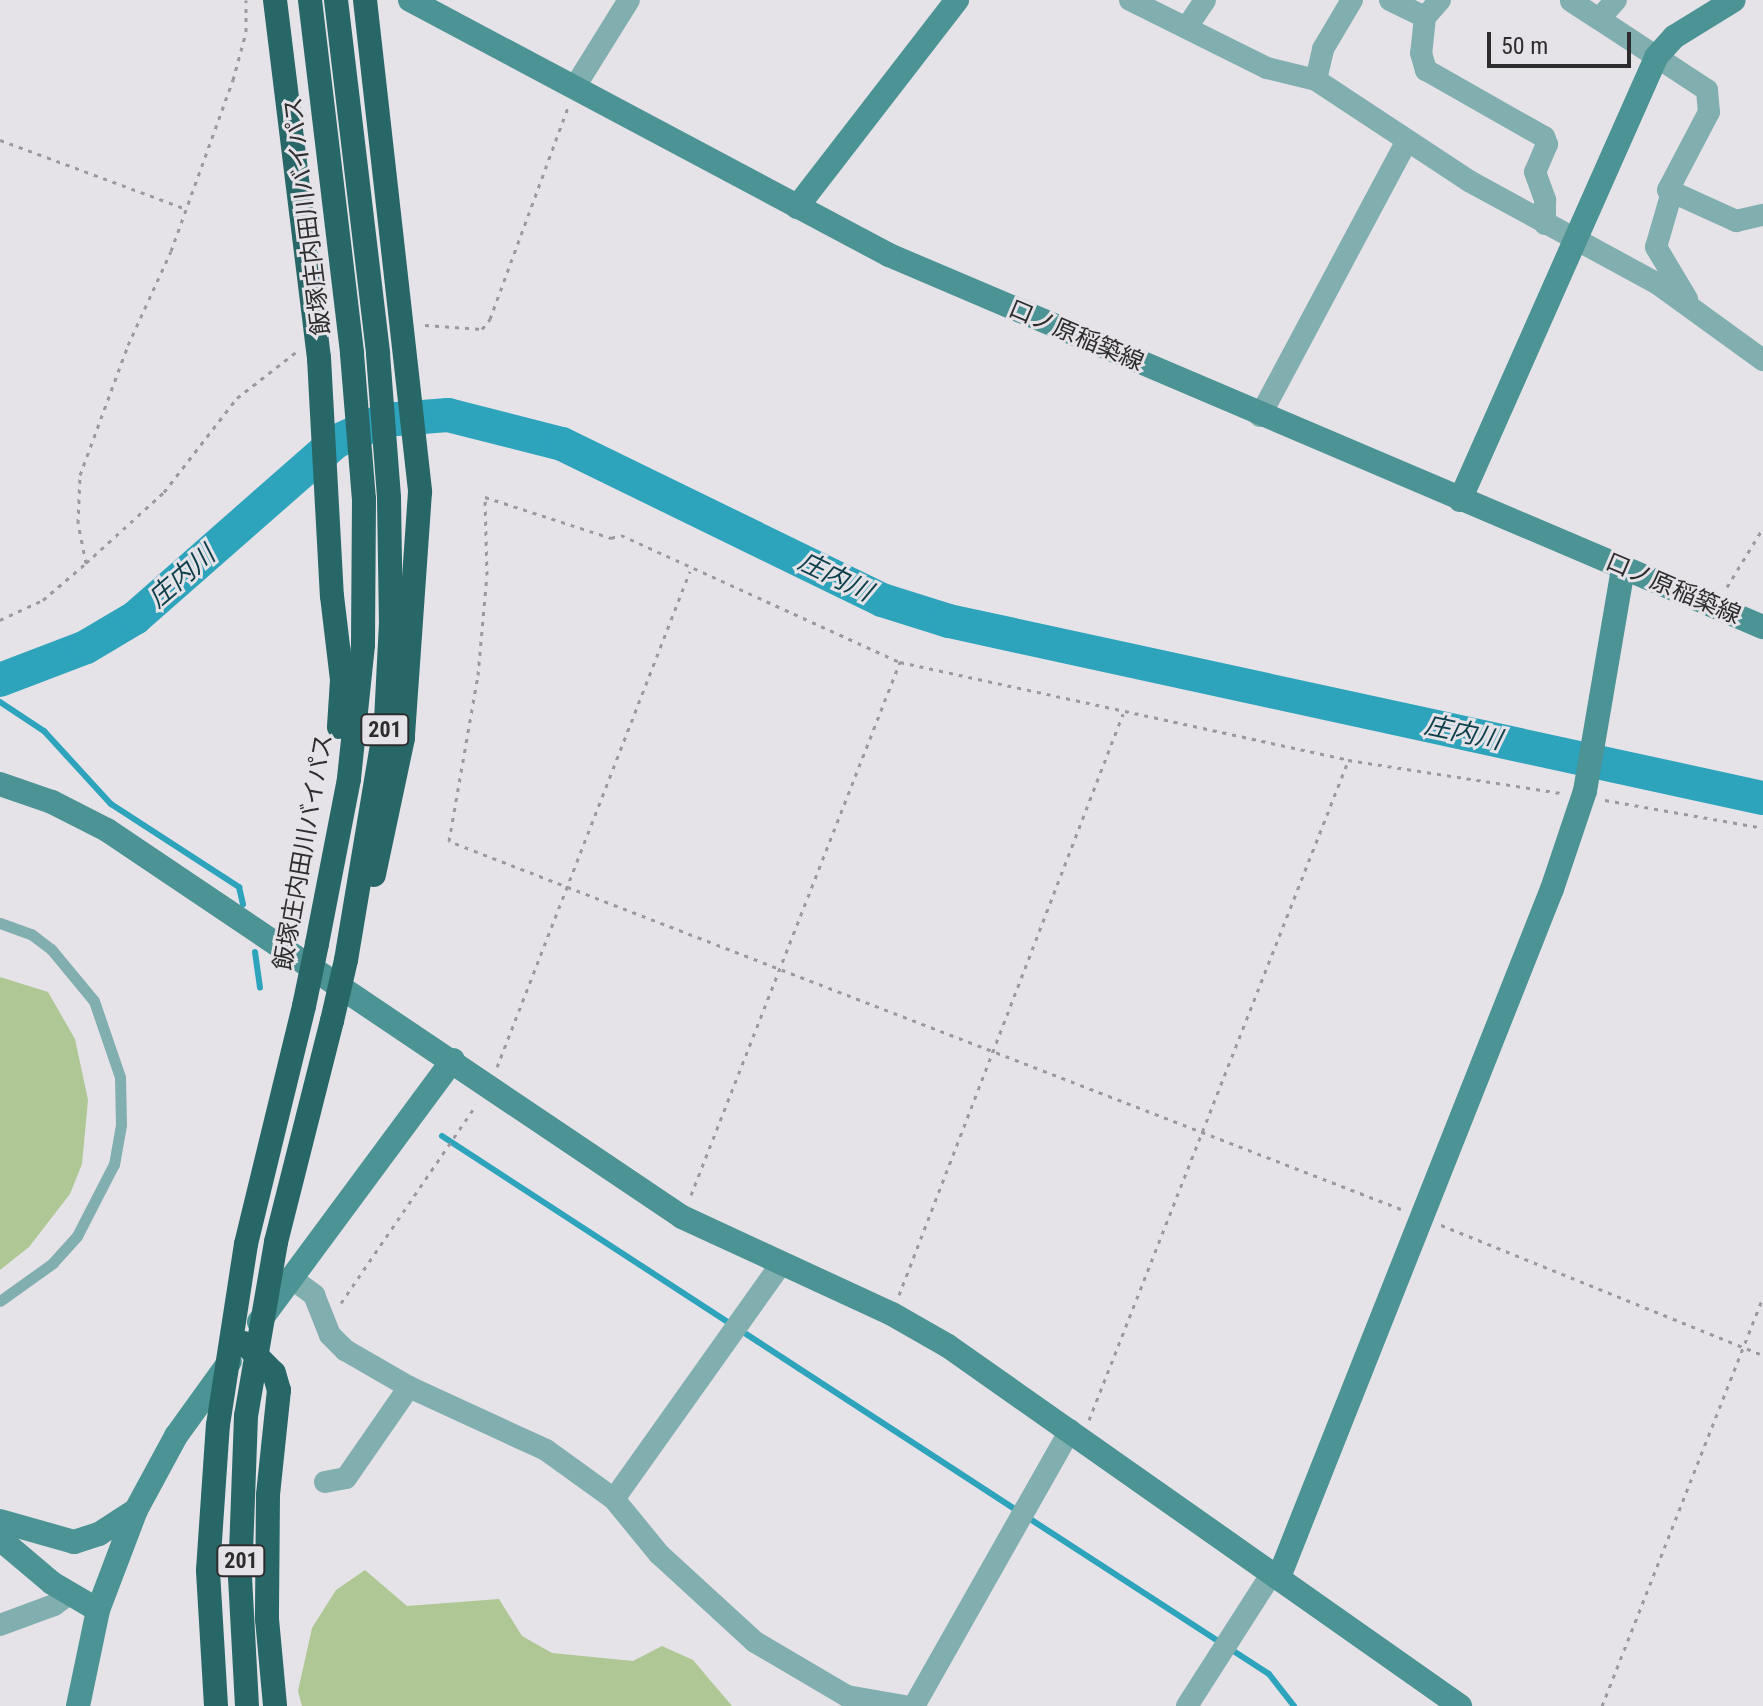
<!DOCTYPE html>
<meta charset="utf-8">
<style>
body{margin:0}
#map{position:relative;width:1763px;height:1706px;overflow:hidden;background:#e5e3e7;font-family:"Roboto Condensed","Noto Sans JP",sans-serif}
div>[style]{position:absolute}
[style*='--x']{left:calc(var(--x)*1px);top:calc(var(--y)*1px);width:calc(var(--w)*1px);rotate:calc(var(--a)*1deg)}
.green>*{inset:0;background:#aec795}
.stream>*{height:6px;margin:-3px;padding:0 3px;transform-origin:3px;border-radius:3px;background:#2da3bc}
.river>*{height:34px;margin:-17px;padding:0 17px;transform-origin:17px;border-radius:17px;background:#2da3bc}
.path>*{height:3px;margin-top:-1.5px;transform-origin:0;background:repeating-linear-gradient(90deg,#9b999d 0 4px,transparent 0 10px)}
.lane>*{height:11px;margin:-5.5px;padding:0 5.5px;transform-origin:5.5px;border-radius:5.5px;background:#81aeae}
.street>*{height:22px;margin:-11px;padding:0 11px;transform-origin:11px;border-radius:11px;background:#81aeae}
.secondary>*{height:24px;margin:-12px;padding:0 12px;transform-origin:12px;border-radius:12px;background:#4b9394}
.highway>*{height:24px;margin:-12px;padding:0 12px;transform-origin:12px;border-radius:12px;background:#286768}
.highway-bridge>*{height:24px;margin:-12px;padding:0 12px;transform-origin:12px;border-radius:12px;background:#286768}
span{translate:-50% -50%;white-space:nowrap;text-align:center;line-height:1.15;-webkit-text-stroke:6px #e5e3e7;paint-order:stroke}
.shield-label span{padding:2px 6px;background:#e5e3e7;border:2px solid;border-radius:6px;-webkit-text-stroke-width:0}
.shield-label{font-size:22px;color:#2d2c2e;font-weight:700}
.street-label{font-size:24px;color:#2d2c2e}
.water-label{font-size:26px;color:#0c3f4a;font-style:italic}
.scale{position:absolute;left:1487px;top:32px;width:144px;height:36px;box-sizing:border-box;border:4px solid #2d2c2e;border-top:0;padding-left:10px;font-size:24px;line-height:28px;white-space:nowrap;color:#2d2c2e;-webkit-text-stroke:6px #e5e3e7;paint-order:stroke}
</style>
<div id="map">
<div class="green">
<i style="clip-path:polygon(0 977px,48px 992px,75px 1039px,88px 1100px,82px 1164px,70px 1194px,29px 1247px,0 1270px)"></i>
<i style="clip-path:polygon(365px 1570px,407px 1606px,499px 1599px,522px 1636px,552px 1653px,633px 1661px,662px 1646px,693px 1660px,732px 1706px,302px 1706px,298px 1691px,312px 1628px,336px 1590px)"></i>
</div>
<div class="stream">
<i style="--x:0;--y:702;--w:53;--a:33.4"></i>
<i style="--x:44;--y:731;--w:99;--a:47.5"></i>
<i style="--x:111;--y:804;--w:153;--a:33"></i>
<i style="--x:239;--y:887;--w:18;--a:77"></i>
<i style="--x:255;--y:952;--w:36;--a:82"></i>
<i style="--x:442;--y:1136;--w:687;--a:33.07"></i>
<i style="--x:1027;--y:1517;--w:288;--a:33"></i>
<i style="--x:1269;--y:1674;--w:41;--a:52"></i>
</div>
<div class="river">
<i style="--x:0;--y:680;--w:92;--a:-21"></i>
<i style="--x:86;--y:647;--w:57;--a:-30.6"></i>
<i style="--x:135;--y:618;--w:266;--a:-41.3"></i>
<i style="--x:335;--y:442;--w:54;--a:-24.2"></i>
<i style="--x:384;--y:420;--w:64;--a:-4.5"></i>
<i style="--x:448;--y:415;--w:118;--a:14.3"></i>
<i style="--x:562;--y:444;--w:356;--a:26"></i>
<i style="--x:882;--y:600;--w:70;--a:17.4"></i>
<i style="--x:949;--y:621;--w:833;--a:12.27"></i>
</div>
<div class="path">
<i style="--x:0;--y:140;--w:199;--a:20.3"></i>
<i style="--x:425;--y:325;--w:57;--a:4"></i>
<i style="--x:482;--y:329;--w:13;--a:-51"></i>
<i style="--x:490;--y:319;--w:226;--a:-69.8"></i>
<i style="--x:86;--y:563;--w:105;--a:-42.3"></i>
<i style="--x:164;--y:492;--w:119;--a:-52.2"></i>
<i style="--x:237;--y:398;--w:75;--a:-37.9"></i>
<i style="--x:1727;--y:587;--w:69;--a:-58.6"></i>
<i style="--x:0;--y:620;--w:47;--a:-24.9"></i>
<i style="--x:43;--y:600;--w:57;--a:-40.7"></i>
<i style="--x:86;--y:563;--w:41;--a:-101.3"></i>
<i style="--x:78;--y:523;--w:48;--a:-87.6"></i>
<i style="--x:80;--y:475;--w:139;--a:-69.7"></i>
<i style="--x:128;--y:345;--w:103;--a:-65.4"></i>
<i style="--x:171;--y:251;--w:182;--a:-70.1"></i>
<i style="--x:233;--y:80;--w:50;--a:-74.8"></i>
<i style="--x:246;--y:32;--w:32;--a:-90"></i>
<i style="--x:1605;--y:800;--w:160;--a:10"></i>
<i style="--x:497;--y:1067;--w:532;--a:-68.74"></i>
<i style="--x:691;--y:1195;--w:573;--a:-68.59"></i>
<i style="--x:1401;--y:1209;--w:1021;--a:-158.87"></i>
<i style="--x:449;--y:841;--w:169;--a:-80.1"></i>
<i style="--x:478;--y:675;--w:100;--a:-84.9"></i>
<i style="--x:487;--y:575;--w:78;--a:-91.5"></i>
<i style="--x:485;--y:497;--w:133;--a:18"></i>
<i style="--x:611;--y:538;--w:10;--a:-17"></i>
<i style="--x:621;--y:535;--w:307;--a:24.5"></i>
<i style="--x:900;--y:662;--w:459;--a:12.3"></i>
<i style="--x:1348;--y:760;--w:217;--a:8.8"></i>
<i style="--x:1441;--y:1225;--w:347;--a:22"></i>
<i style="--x:899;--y:1295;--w:623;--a:-68.92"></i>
<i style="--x:341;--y:1303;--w:240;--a:-55.7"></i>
<i style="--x:1089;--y:1420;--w:708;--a:-68.54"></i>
<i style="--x:1602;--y:1706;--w:440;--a:-68.5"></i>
</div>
<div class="lane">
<i style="--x:0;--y:923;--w:33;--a:20"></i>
<i style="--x:31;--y:934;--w:25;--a:37"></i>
<i style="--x:51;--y:949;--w:67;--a:50.4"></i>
<i style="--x:94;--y:1001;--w:80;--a:71.1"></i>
<i style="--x:120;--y:1077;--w:48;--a:88.8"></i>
<i style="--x:121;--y:1125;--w:40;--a:100"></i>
<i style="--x:114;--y:1164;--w:81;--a:117.2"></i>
<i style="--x:77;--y:1236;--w:36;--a:132"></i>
<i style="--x:53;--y:1263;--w:65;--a:144.4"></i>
</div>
<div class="street">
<i style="--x:1130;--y:0;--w:153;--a:26.4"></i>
<i style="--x:1267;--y:68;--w:50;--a:13.8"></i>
<i style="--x:1316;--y:80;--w:183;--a:33.4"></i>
<i style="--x:1469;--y:181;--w:215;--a:28.6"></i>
<i style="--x:1658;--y:284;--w:130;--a:35.9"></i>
<i style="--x:1390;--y:0;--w:39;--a:26"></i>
<i style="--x:1440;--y:0;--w:23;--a:131"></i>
<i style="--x:1425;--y:17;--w:36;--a:96"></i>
<i style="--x:1421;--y:53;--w:18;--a:74"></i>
<i style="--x:1426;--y:70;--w:136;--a:29.6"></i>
<i style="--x:1544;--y:137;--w:8;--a:67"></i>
<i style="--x:1547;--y:144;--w:30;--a:113"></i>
<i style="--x:1535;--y:172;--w:30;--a:70"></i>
<i style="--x:1545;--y:200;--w:24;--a:90"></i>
<i style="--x:1616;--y:0;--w:25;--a:132"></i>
<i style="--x:1599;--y:19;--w:129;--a:33.3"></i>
<i style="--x:1707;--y:90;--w:22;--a:85"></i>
<i style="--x:1709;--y:112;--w:88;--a:117.7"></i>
<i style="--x:1668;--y:190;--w:75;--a:24.5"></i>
<i style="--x:1736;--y:221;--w:28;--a:-13"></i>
<i style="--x:1571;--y:1;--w:33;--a:33"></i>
<i style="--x:1187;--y:27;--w:32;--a:-56"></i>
<i style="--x:1316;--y:80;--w:32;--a:-77"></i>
<i style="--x:1323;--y:49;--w:57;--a:-59.4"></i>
<i style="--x:576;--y:85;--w:100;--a:-58.1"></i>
<i style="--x:1672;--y:192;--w:57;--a:106.2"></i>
<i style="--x:1656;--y:247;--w:61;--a:59.2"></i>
<i style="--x:1260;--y:416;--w:310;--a:-61.9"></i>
<i style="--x:291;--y:1278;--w:29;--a:36"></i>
<i style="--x:314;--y:1295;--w:43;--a:68.2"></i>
<i style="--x:330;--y:1335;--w:21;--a:45"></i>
<i style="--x:345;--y:1350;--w:74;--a:30"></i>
<i style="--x:409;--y:1387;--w:151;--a:24.7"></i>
<i style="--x:546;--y:1450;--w:84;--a:35.8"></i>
<i style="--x:614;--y:1499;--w:71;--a:50.7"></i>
<i style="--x:659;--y:1554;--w:130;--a:42.5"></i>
<i style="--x:755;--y:1642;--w:107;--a:30.4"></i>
<i style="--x:847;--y:1696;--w:58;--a:10"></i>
<i style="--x:325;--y:1482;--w:21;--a:-11"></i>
<i style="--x:346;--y:1478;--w:111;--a:-55.3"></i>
<i style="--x:614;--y:1499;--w:287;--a:-54.6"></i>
<i style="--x:0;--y:1625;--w:58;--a:-20.3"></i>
<i style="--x:54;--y:1605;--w:19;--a:-35"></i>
<i style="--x:914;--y:1706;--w:317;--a:-60.5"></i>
<i style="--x:1187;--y:1706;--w:158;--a:-57.4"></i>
</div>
<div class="secondary">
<i style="--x:410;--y:0;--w:543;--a:28.03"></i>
<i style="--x:889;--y:255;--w:950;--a:23.06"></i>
<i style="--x:797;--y:207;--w:262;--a:-52.3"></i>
<i style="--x:1460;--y:500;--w:484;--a:-66.1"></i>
<i style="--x:1656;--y:57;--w:27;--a:-48"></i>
<i style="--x:1674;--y:37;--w:70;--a:-31.7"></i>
<i style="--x:0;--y:784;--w:55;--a:19.1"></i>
<i style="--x:52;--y:802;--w:62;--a:27"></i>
<i style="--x:107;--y:830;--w:693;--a:33.94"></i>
<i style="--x:682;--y:1217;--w:231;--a:24.8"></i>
<i style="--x:892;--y:1314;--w:64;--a:29.7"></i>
<i style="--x:948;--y:1346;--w:626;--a:35.11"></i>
<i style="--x:259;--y:1322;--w:326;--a:-53.5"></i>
<i style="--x:0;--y:1521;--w:77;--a:15.8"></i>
<i style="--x:74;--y:1542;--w:26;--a:-18"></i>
<i style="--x:99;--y:1534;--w:44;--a:-33"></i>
<i style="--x:0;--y:1539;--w:68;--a:40.2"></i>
<i style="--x:52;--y:1583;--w:53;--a:30.4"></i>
<i style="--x:1279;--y:1577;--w:740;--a:-68.36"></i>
<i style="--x:1552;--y:889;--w:103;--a:-71.4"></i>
<i style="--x:1585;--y:791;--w:225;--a:-80.3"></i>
<i style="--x:78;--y:1706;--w:98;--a:-78.2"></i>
<i style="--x:98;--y:1610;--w:107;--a:-69.2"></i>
<i style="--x:136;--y:1510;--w:84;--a:-61.6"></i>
<i style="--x:176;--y:1436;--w:92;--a:-54.2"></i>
</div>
<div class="highway">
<i style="--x:275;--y:0;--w:361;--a:83"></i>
<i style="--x:319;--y:358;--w:238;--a:86.9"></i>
<i style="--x:332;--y:596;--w:85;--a:83.2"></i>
<i style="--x:342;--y:680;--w:47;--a:93.7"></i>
<i style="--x:310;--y:0;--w:356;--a:83.2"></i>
<i style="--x:352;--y:354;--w:145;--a:85.3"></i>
<i style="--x:364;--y:499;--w:146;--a:90.4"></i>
<i style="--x:363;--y:645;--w:135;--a:96"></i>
<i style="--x:349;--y:779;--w:168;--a:101"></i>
<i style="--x:336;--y:0;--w:356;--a:83.2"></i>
<i style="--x:378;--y:354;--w:144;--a:85.6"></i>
<i style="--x:389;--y:498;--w:124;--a:89.1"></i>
<i style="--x:391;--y:622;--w:99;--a:92.9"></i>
<i style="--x:386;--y:721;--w:242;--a:99.5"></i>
<i style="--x:365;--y:0;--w:495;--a:83.6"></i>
<i style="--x:420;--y:492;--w:247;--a:94"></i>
<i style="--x:403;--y:738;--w:140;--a:102"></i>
<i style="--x:276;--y:1242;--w:228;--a:-75.8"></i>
<i style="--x:246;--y:1244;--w:245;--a:-76.3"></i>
<i style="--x:244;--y:1343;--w:42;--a:45"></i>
<i style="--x:274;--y:1373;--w:18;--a:74"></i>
<i style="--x:279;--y:1390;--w:106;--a:96"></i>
<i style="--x:268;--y:1495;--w:124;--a:90.5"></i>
<i style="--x:267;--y:1619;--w:87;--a:84.7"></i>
<i style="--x:246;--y:1416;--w:161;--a:92.1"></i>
<i style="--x:240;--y:1577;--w:129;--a:86.9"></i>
<i style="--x:216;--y:1706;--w:136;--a:-93.4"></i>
<i style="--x:208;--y:1570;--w:145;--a:-86.1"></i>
</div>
<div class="highway-bridge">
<i style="--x:304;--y:1006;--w:63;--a:-78.2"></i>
<i style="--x:332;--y:1021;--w:63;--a:-77.1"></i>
<i style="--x:246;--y:1416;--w:177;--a:-80.2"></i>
<i style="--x:218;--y:1425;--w:183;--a:-81.2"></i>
</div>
<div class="shield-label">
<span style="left:385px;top:730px">201</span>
<span style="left:241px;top:1561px">201</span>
</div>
<div class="street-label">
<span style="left:308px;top:216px;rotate:-97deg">飯塚庄内田川バイパス</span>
<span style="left:1076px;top:336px;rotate:23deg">口ノ原稲築線</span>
<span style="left:1673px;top:589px;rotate:23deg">口ノ原稲築線</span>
<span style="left:304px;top:852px;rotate:-80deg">飯塚庄内田川バイパス</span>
</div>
<div class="water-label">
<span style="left:182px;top:577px;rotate:-41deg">庄内川</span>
<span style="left:835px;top:577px;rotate:26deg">庄内川</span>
<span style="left:1463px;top:733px;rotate:12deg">庄内川</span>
</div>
<div class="scale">50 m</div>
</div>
